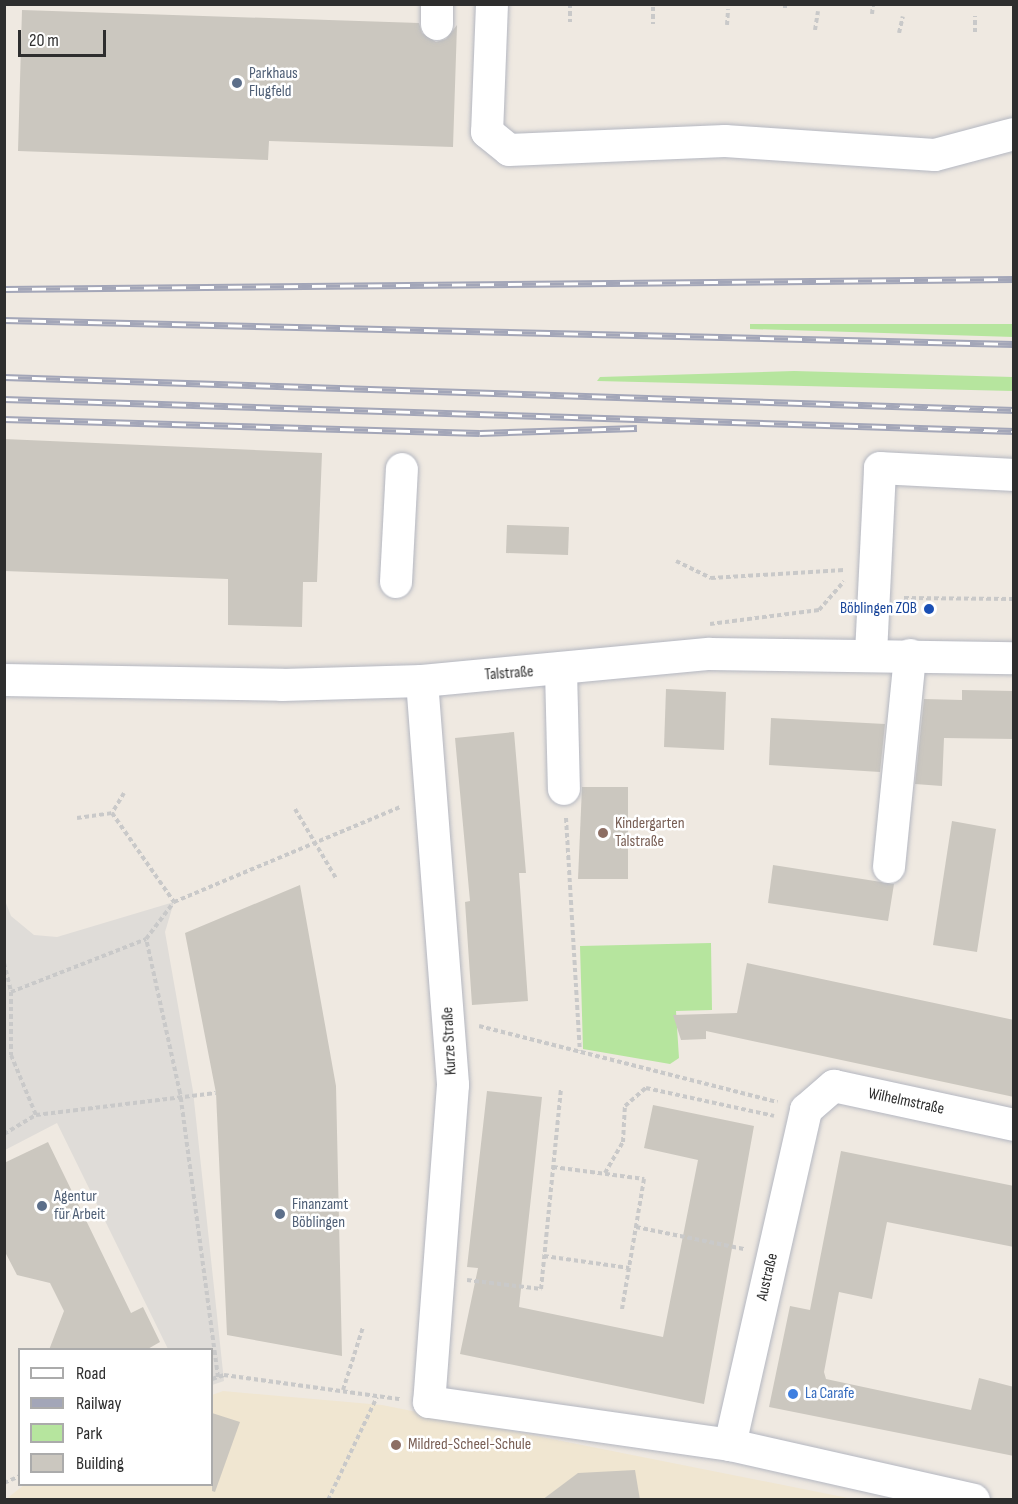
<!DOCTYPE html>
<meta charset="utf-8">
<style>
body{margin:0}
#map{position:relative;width:1018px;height:1504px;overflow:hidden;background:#efe9e1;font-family:"Sofia Sans Condensed",sans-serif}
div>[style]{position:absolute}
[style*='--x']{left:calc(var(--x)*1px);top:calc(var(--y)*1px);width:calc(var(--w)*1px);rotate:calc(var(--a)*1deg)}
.education>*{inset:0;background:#f0e6d1}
.green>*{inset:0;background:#b6e59e}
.plaza>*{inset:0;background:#dfdcd8}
.building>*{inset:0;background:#cbc7bf}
.path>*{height:4px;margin-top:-2px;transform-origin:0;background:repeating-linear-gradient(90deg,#c9c9c9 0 4.5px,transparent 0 7.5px)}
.roads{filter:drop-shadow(0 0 2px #b4b7c1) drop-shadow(0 0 2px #b4b7c1)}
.minor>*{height:32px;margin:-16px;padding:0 16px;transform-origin:16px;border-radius:16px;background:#fff}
.rail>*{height:7px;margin-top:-3.5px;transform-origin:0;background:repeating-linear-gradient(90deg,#fff 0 14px,#a3a6b8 0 28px);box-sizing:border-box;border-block:2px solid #a3a6b8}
.dots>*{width:16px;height:16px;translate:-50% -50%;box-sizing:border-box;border:3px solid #fff;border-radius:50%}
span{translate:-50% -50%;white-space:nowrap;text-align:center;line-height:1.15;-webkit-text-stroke:5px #fff;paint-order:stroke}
.service-label{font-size:16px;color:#4e5e75}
.left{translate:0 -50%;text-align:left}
.transit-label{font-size:16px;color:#164399}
.right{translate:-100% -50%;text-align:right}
.street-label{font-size:16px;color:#2e2e2e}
.education-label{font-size:16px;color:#785e54}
.shop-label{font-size:16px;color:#366cbe}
.frame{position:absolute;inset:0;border:6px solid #2e2e2e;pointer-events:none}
.legend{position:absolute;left:18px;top:1348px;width:195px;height:138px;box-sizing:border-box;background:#fff;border:2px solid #ababab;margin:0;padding:8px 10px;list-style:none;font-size:18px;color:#2e2e2e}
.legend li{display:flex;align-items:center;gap:12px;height:30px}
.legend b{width:30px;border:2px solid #ababab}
.scale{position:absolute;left:18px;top:30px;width:88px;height:27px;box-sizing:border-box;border:3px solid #2e2e2e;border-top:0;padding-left:8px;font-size:18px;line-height:21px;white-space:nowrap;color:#2e2e2e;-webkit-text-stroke:4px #fff;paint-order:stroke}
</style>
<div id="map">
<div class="education">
<i style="clip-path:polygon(223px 1391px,382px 1405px,853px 1499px,5px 1500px,24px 1485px,212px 1484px,212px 1395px)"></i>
</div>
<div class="green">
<i style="clip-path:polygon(750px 324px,1013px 324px,1014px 337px,750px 329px)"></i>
<i style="clip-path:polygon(794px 371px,1013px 377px,1013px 391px,597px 381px,600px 377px)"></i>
<i style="clip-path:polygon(711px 943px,712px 1010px,676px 1011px,679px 1058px,670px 1064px,583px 1049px,580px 946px)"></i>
</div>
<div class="plaza">
<i style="clip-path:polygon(4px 898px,11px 916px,34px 935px,57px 937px,174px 902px,165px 932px,193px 1091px,224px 1381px,212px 1385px,212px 1350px,168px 1349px,57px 1123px,5px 1150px)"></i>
</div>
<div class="building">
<i style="clip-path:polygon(22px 10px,419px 23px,422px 33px,436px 42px,446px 39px,457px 25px,453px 147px,269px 141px,268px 160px,18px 151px)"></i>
<i style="clip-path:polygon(4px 439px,322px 453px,317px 582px,303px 582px,302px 627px,228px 625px,228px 579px,4px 571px)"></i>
<i style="clip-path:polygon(507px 525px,569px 527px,568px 555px,506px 553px)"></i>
<i style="clip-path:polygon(666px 689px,726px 692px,724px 750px,664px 747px)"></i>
<i style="clip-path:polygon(962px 690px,1014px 691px,1014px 739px,944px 738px,942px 786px,915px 784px,924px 699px,962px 700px)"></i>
<i style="clip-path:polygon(771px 718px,885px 724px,880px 772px,769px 765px)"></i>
<i style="clip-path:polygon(514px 732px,526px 873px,519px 873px,528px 1001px,472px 1005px,465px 902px,470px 901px,455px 738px)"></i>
<i style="clip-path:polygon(582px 787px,628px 787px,628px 879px,578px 879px)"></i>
<i style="clip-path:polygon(952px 821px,996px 829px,977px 952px,933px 945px)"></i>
<i style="clip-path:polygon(773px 865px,894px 884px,888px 921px,768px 903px)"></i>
<i style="clip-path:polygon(300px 885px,336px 1086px,342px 1356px,227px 1335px,216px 1093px,185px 933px)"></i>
<i style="clip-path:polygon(747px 963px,1014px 1020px,1014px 1097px,706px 1031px,706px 1039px,681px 1040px,673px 1015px,737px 1013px)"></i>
<i style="clip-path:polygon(487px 1091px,542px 1097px,519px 1307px,663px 1337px,698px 1160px,644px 1148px,653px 1105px,754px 1126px,704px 1404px,460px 1354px,478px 1268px,467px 1267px)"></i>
<i style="clip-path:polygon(48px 1142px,131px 1313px,143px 1307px,160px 1342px,146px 1350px,49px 1350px,64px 1311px,50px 1283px,17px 1275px,4px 1250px,4px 1163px)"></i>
<i style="clip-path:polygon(841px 1151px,1014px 1186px,1014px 1247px,887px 1222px,872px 1299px,839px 1292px,824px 1372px,826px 1379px,971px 1410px,979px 1378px,1014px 1387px,1014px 1456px,769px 1407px,790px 1306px,810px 1310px)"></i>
<i style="clip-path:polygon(212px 1413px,240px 1422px,215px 1492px,212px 1491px)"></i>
<i style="clip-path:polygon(635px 1470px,640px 1500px,542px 1500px,578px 1473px)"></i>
</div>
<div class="path">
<i style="--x:570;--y:4;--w:18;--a:90"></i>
<i style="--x:785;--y:4;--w:6;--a:90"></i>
<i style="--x:653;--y:7;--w:17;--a:90"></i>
<i style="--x:872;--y:14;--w:10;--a:-84"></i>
<i style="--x:727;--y:25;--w:16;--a:-86"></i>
<i style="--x:815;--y:30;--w:19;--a:-81"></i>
<i style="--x:975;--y:32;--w:16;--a:-90"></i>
<i style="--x:899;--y:33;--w:17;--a:-77"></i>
<i style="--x:676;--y:561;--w:39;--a:26"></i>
<i style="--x:711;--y:578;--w:133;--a:-3.4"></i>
<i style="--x:904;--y:598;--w:110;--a:0.5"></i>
<i style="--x:710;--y:624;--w:110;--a:-7.3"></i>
<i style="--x:819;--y:610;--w:38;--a:-49"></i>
<i style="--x:124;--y:793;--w:23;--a:121"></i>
<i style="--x:112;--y:813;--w:108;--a:55.1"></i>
<i style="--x:295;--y:809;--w:82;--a:59.4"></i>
<i style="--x:77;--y:818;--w:35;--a:-8"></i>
<i style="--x:566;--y:818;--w:233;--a:86.6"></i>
<i style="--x:4;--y:963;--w:30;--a:76"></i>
<i style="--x:11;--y:992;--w:63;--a:90"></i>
<i style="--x:11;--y:1055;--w:65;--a:67.4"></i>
<i style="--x:11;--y:992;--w:145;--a:-21.4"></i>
<i style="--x:479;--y:1026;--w:308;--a:14.3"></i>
<i style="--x:4;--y:1134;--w:37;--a:-31"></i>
<i style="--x:36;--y:1115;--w:181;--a:-7"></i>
<i style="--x:553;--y:1167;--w:92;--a:7.5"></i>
<i style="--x:644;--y:1179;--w:132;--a:99.6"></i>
<i style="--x:605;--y:1173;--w:36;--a:-60"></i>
<i style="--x:623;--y:1142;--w:36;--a:-87"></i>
<i style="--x:625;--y:1106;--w:28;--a:-41"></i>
<i style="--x:646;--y:1088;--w:131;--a:12.3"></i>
<i style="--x:636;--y:1227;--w:110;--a:11.5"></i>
<i style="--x:544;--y:1256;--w:86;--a:8"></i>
<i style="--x:467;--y:1280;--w:75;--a:6.9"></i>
<i style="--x:541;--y:1289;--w:200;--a:-84.3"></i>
<i style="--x:218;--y:1377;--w:287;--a:-97.6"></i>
<i style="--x:180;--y:1093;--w:158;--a:-102.4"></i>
<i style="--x:146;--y:939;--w:46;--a:-52.9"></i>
<i style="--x:174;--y:902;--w:247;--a:-22.8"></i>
<i style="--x:212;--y:1379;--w:13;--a:-18"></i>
<i style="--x:224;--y:1375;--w:178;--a:7.8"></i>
<i style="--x:343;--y:1390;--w:66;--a:-72.4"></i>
<i style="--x:4;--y:1483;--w:17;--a:-24"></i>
<i style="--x:328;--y:1500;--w:114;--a:-64.6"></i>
</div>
<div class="roads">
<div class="minor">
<i style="--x:437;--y:4;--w:20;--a:90"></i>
<i style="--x:492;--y:4;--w:128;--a:92.2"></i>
<i style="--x:487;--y:132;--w:28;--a:39"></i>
<i style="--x:509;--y:150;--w:216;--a:-2.4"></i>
<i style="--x:725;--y:141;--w:210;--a:3.8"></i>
<i style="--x:935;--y:155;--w:82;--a:-14.9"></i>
<i style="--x:396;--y:582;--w:113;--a:-87"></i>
<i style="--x:871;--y:654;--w:186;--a:-87.2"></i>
<i style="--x:880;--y:468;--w:134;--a:3"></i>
<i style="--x:561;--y:670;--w:119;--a:88.6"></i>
<i style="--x:4;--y:680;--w:278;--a:1"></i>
<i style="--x:282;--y:685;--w:140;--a:-1.6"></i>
<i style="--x:422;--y:681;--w:289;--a:-5.4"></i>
<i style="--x:710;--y:654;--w:304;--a:0.8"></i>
<i style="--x:422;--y:681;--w:405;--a:85.6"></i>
<i style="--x:453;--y:1085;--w:318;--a:94.3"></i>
<i style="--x:429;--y:1402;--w:304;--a:8.1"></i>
<i style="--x:730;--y:1445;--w:250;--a:12.7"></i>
<i style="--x:889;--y:867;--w:213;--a:-84.3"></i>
<i style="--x:730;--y:1445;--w:344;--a:-77.2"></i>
<i style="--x:806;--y:1110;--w:37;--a:-41"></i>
<i style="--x:834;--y:1086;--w:184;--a:12.2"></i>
</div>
</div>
<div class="rail">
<i style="--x:4;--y:289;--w:1010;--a:-0.57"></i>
<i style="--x:4;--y:320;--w:1010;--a:1.36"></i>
<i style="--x:4;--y:377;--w:1011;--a:1.87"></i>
<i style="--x:4;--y:399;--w:1011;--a:1.81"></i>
<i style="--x:4;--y:419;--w:476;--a:1.7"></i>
<i style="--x:480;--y:433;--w:157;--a:-1.8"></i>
</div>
<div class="dots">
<i style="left:237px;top:83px;background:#5c6f8a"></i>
<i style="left:929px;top:609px;background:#1a4fb4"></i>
<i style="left:603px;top:833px;background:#8d6e63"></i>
<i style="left:42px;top:1206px;background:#5c6f8a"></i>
<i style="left:280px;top:1214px;background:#5c6f8a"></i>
<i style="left:793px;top:1394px;background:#3f7fe0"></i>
<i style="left:396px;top:1445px;background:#8d6e63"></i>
</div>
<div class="service-label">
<span class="left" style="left:249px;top:83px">Parkhaus<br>Flugfeld</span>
<span class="left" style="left:54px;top:1206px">Agentur<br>für Arbeit</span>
<span class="left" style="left:292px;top:1214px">Finanzamt<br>Böblingen</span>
</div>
<div class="transit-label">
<span class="right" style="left:917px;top:609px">Böblingen ZOB</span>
</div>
<div class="street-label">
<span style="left:509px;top:674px;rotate:-4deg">Talstraße</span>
<span style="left:450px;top:1041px;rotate:-93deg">Kurze Straße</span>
<span style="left:906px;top:1102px;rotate:12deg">Wilhelmstraße</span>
<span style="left:768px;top:1277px;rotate:-77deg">Austraße</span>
</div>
<div class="education-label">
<span class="left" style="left:615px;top:833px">Kindergarten<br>Talstraße</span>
<span class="left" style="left:408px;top:1445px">Mildred-Scheel-Schule</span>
</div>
<div class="shop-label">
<span class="left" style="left:805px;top:1394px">La Carafe</span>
</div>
<div class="frame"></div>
<ul class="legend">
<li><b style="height:8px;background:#fff"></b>Road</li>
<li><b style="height:8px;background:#a3a6b8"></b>Railway</li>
<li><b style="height:16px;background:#b6e59e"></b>Park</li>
<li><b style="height:16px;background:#cbc7bf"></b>Building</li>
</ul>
<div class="scale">20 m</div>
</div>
